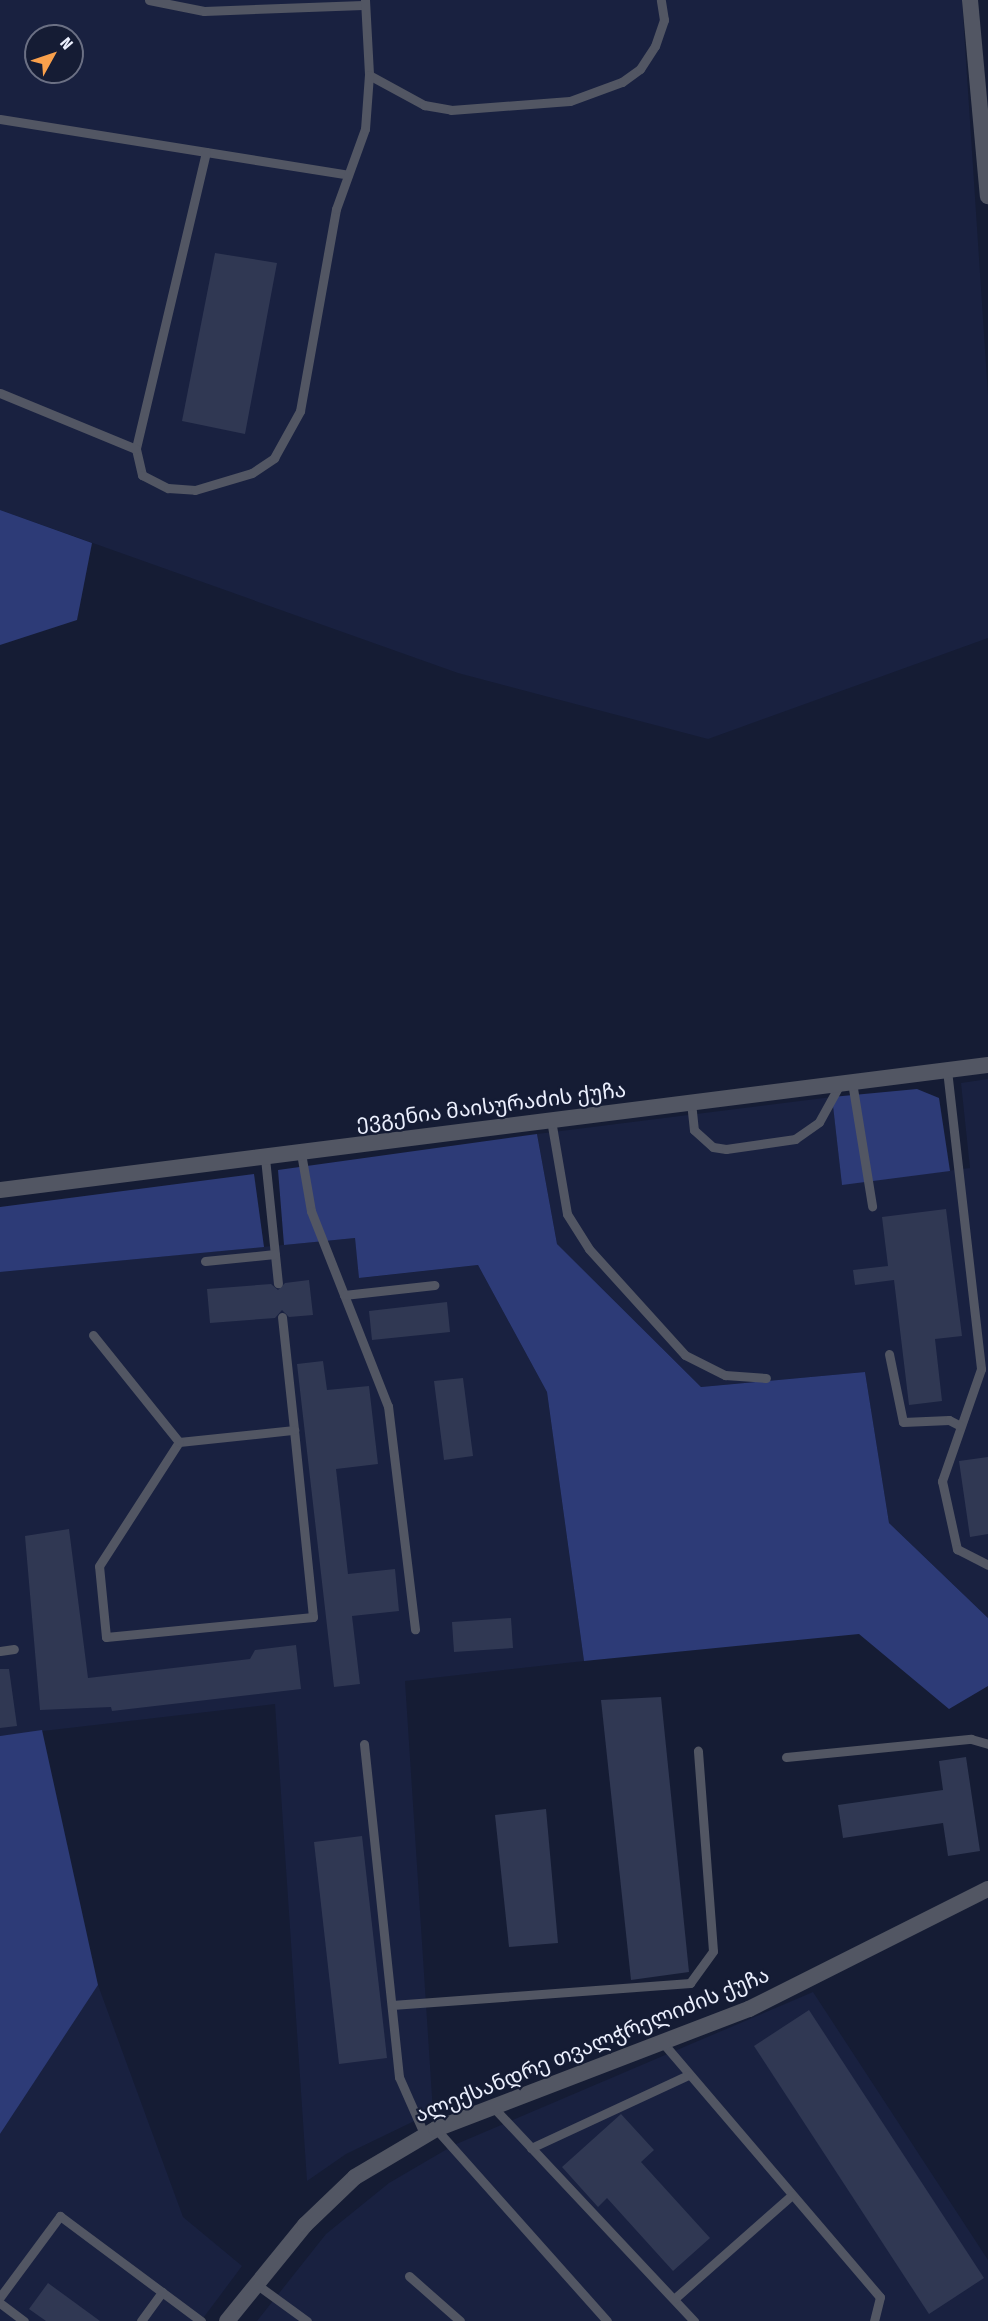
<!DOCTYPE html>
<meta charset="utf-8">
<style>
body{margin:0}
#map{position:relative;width:988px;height:2321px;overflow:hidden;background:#151c34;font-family:"Fira Sans Condensed","Noto Sans Georgian",sans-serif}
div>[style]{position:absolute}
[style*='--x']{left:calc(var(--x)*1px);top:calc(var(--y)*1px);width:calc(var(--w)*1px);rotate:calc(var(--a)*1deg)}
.built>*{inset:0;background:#192140}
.green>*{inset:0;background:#2d3b77}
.building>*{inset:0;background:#303853}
.service>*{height:9px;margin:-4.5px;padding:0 4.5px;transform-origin:4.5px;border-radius:4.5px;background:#525663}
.minor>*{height:16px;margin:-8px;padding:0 8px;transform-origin:8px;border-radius:8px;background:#525663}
.tertiary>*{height:16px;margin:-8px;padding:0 8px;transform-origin:8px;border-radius:8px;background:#525663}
span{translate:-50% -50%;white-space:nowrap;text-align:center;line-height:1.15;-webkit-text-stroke:4.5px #151c34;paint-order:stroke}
.street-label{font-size:21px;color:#ebeffd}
.north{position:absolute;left:24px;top:24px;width:60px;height:60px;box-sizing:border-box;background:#151c34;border:2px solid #6b7084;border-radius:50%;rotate:50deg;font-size:16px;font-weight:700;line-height:24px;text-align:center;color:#ebeffd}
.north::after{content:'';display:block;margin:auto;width:21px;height:27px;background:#f9a04c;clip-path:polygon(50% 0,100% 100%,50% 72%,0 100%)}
</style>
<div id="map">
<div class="built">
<i style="clip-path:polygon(evenodd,0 0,962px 0,988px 395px,988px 638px,708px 739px,458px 673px,0 510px,0 0,36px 36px,72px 36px,72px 72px,36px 72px,36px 36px)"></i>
<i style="clip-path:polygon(988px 1079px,988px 1618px,889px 1523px,865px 1372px,701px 1387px,557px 1244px,537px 1134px,832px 1097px,842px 1184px,970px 1168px,961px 1083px)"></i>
<i style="clip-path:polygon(355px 1238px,360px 1278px,478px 1265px,547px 1392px,584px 1661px,405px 1681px,433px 2112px,346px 2154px,307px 2181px,275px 1704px,0 1736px,0 1272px)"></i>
<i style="clip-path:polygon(98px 1985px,183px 2217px,242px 2266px,201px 2321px,0 2321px,0 2134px)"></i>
<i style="clip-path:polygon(813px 1992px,988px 2260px,988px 2321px,257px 2321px,326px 2234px,389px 2183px,454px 2145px)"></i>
</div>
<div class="green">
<i style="clip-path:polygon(0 510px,92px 543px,77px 620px,0 645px)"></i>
<i style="clip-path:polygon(917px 1089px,939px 1098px,950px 1171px,842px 1185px,832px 1097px)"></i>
<i style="clip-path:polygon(537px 1134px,557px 1244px,701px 1387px,865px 1372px,889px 1523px,988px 1618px,988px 1686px,949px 1709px,859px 1634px,584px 1661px,547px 1392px,478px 1265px,359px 1278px,355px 1238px,284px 1245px,278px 1170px)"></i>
<i style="clip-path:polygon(254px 1174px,264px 1247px,0 1272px,0 1207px)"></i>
<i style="clip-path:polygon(42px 1730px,98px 1985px,0 2134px,0 1736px)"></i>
</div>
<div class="building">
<i style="clip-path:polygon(215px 253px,277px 263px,245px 434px,182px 421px)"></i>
<i style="clip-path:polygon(946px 1209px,962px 1336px,935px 1339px,942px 1401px,909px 1405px,894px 1280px,855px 1285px,853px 1270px,888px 1266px,882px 1217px)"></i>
<i style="clip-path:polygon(309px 1280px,313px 1315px,289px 1317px,282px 1310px,275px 1318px,210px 1323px,207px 1289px,271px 1284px,278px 1290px,285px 1283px)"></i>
<i style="clip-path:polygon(447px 1302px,450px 1332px,372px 1340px,369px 1311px)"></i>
<i style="clip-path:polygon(323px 1361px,327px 1390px,369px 1386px,378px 1464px,336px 1469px,348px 1574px,395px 1569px,399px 1611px,352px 1616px,360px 1684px,334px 1687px,297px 1364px)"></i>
<i style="clip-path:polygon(463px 1378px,473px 1456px,444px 1460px,434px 1381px)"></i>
<i style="clip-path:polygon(988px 1457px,988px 1534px,970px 1537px,959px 1461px)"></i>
<i style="clip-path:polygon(69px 1529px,88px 1678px,250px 1659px,255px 1650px,296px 1645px,301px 1689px,112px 1711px,111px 1707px,40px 1710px,25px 1536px)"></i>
<i style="clip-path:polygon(511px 1618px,513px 1648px,454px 1652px,452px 1622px)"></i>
<i style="clip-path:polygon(0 1669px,9px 1669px,17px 1726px,0 1728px)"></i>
<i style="clip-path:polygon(661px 1697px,689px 1972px,631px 1980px,601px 1700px)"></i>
<i style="clip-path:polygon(966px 1757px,980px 1851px,948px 1856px,943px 1823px,843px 1838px,838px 1805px,943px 1790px,939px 1761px)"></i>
<i style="clip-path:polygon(546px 1809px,558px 1943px,509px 1947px,495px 1815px)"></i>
<i style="clip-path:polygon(362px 1836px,387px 2058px,339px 2064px,314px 1842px)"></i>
<i style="clip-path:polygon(809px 2010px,984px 2278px,929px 2314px,754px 2046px)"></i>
<i style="clip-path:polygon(621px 2114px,654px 2150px,641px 2162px,710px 2238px,673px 2271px,607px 2198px,598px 2207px,562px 2167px)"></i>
<i style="clip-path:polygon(48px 2283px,100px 2321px,46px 2321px,29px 2309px)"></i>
</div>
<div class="service">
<i style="--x:149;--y:0;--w:56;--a:11.3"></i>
<i style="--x:204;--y:11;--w:159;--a:-2.2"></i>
<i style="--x:365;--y:0;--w:75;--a:86.9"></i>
<i style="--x:369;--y:75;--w:63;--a:28.6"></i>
<i style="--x:424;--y:105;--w:27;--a:10"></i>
<i style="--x:451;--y:110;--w:119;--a:-4.3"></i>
<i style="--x:570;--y:101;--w:55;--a:-20.1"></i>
<i style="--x:622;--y:82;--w:22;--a:-36"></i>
<i style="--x:640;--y:69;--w:27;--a:-57"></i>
<i style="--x:655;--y:46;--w:28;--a:-71"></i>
<i style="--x:664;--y:20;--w:20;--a:-99"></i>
<i style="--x:0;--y:119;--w:352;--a:9.1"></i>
<i style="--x:206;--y:152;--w:305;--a:103.3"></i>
<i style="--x:136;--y:449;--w:27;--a:77"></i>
<i style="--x:142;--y:475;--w:29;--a:27"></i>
<i style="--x:168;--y:488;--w:27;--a:4"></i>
<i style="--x:195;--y:490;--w:59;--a:-16.6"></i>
<i style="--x:252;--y:473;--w:27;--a:-34"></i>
<i style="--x:274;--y:458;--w:54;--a:-61"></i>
<i style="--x:300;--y:411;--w:205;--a:-79.9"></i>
<i style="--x:336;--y:209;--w:85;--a:-70.1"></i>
<i style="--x:365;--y:129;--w:54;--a:-85.8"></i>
<i style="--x:0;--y:393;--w:147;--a:22.4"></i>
<i style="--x:947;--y:1070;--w:301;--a:83.5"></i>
<i style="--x:981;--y:1369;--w:119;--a:109.2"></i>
<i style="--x:942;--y:1481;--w:70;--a:77.6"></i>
<i style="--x:957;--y:1549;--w:35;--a:27"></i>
<i style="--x:852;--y:1082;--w:126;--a:80.8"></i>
<i style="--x:691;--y:1102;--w:28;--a:84"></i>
<i style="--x:694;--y:1130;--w:25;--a:42"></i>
<i style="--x:713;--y:1147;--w:13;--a:9"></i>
<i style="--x:726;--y:1149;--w:70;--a:-8.2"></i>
<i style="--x:795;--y:1139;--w:29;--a:-35"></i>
<i style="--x:819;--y:1122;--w:43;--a:-61.1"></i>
<i style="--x:551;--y:1120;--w:95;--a:80.3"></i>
<i style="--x:567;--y:1214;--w:41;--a:57.8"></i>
<i style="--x:589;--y:1249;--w:143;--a:47.8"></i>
<i style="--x:685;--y:1355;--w:45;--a:26.6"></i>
<i style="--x:725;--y:1375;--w:41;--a:4.2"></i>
<i style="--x:301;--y:1153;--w:59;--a:80.2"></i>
<i style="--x:311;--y:1211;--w:210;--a:68.5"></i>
<i style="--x:388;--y:1406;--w:225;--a:83.1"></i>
<i style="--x:265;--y:1158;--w:126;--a:84.1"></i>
<i style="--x:205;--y:1261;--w:70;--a:-5.7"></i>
<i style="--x:344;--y:1295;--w:91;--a:-6.3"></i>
<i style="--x:282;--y:1317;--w:114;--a:83.9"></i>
<i style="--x:294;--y:1430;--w:188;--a:84.2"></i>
<i style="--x:313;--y:1617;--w:208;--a:174.5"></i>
<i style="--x:106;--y:1637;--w:71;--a:-95.6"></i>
<i style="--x:99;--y:1566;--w:148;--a:-57.2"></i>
<i style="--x:179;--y:1442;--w:116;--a:-6"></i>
<i style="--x:93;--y:1335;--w:137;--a:51.2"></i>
<i style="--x:889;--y:1354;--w:69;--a:78.4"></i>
<i style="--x:903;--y:1422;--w:46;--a:-2.5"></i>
<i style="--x:949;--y:1420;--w:13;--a:27"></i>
<i style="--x:0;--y:1651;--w:14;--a:-8"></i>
<i style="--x:364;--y:1744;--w:335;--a:84"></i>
<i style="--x:399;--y:2077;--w:64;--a:66.2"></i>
<i style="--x:786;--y:1757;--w:186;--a:-5.6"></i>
<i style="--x:971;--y:1739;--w:18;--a:16"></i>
<i style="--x:392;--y:2005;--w:299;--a:-4.2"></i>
<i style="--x:690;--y:1983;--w:39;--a:-54"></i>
<i style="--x:713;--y:1951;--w:201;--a:-94.3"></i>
<i style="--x:663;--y:2043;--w:334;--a:49.5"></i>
<i style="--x:880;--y:2297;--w:25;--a:104"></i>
<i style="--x:493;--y:2107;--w:294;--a:46.8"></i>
<i style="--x:436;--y:2129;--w:257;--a:48.3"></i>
<i style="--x:531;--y:2148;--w:173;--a:-24.9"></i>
<i style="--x:409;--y:2276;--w:68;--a:41.4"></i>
<i style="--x:256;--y:2284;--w:63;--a:36"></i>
<i style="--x:0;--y:2297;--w:101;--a:-53.5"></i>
<i style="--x:60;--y:2216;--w:176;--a:36.7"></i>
<i style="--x:674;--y:2299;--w:157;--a:-41.4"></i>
<i style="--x:0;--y:2303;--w:30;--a:37"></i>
<i style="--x:141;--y:2321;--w:36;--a:-54"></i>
</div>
<div class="minor">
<i style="--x:970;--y:0;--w:197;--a:84.8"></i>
</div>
<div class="tertiary">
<i style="--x:0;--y:1190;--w:996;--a:-7.21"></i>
<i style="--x:227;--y:2321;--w:124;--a:-50.9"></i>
<i style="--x:305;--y:2225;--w:69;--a:-43.8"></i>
<i style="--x:355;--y:2177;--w:94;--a:-30.7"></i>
<i style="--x:436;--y:2129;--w:335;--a:-21"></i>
<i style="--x:749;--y:2009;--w:267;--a:-26.7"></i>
</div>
<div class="street-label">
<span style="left:491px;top:1106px;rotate:-7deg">ევგენია მაისურაძის ქუჩა</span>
<span style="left:592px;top:2045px;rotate:-22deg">ალექსანდრე თვალჭრელიძის ქუჩა</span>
</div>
<div class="north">N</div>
</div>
